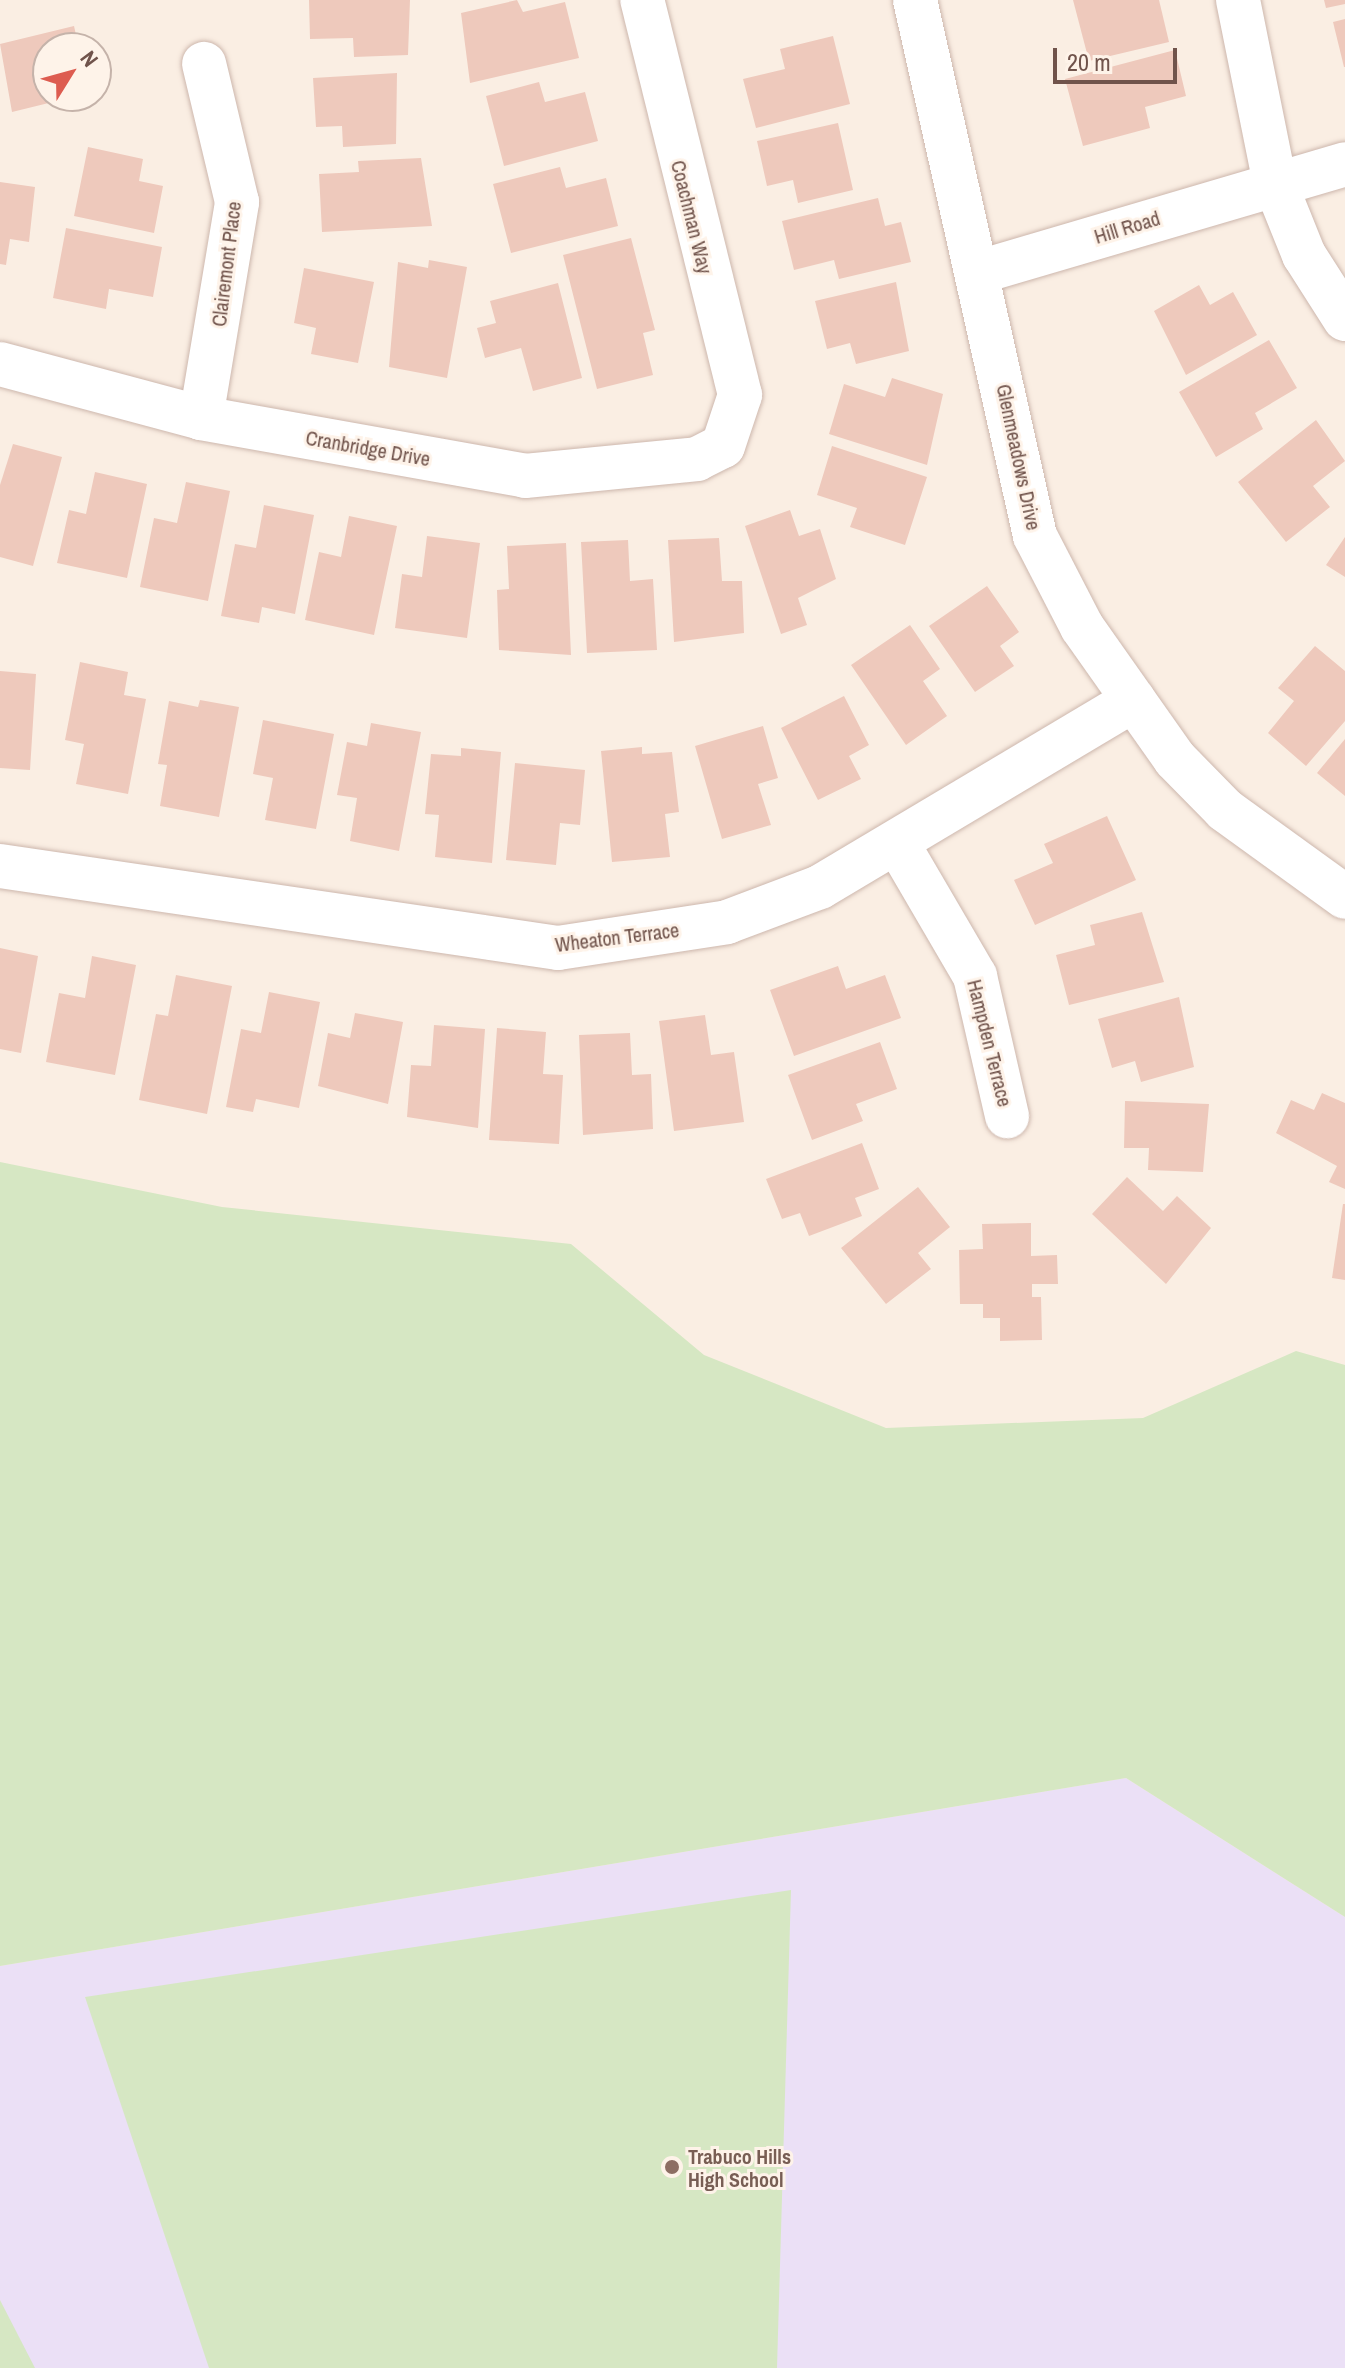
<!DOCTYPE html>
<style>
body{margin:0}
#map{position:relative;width:1345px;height:2368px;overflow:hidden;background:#faeee3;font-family:"Archivo Narrow",sans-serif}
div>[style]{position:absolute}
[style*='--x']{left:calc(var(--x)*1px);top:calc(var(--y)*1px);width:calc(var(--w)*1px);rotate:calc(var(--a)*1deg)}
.education>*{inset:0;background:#ebe0f6}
.green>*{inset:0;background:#d6e7c3}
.building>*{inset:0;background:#eec9bc}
.roads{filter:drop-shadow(0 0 2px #cdb7ad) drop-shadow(0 0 2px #cdb7ad)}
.minor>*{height:44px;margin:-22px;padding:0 22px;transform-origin:22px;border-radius:22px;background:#fff}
.dots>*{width:22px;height:22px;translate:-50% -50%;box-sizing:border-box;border:4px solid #fef3e9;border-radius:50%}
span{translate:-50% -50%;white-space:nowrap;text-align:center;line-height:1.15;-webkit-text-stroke:6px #fef3e9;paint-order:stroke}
.street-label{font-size:20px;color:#70534b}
.education-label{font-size:20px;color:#785e54;font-weight:700}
.left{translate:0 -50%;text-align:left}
.north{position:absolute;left:32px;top:32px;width:80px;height:80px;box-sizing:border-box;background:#fef3e9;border:2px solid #c5b3aa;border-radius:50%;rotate:53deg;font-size:22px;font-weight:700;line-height:32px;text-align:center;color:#70534b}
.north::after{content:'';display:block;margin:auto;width:28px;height:36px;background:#dd5c50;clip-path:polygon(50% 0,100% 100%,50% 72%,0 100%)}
.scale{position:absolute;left:1053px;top:48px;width:124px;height:36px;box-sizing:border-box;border:4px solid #70534b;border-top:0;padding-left:10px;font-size:24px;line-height:28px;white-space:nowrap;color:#70534b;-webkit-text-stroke:6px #fef3e9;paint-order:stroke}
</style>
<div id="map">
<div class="education">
<i style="clip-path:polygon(1126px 1778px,1345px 1917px,1345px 2368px,0 2368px,0 1966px)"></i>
</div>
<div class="green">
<i style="clip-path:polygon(0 1162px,222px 1207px,571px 1244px,704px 1355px,886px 1428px,1143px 1418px,1296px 1351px,1345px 1365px,1345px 1917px,1126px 1778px,0 1966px)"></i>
<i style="clip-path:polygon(791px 1890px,777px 2368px,209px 2368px,85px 1997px)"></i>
<i style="clip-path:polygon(0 2300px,35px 2368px,0 2368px)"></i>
</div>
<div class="building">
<i style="clip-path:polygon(309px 0,410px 0,408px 55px,354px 57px,353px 38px,310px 39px)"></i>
<i style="clip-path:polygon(517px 0,523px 12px,565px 2px,579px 58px,470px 83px,461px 13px)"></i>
<i style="clip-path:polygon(1073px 0,1159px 0,1169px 42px,1089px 61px)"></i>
<i style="clip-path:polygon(1324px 0,1345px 0,1345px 4px,1326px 8px)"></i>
<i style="clip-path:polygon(1345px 19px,1345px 67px,1344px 67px,1333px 22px)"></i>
<i style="clip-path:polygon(74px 26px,79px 48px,48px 48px,48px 96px,65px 99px,12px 112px,0 44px)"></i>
<i style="clip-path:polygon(833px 36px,850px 104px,756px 128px,743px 79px,785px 69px,780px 49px)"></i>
<i style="clip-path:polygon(1175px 50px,1186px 96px,1145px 107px,1150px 128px,1083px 146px,1065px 79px)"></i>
<i style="clip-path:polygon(397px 73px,396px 144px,343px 147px,342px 126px,316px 127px,313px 78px)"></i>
<i style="clip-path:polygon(539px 82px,545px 102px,585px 92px,598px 141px,504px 166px,486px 96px)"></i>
<i style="clip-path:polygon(838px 123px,853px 190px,798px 203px,793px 180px,767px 186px,757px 141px)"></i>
<i style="clip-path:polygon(88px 147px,143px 159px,139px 181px,163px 186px,154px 233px,74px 216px)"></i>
<i style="clip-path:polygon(421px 158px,432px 226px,322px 232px,319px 174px,359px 172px,358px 161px)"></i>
<i style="clip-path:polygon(560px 167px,566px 188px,606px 178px,618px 226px,511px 253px,493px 184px)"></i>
<i style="clip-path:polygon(0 182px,35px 187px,29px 242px,10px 239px,6px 265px,0 264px)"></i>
<i style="clip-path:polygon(878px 198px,885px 226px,901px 222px,911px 262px,839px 279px,834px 260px,794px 270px,782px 221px)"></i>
<i style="clip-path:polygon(66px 228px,162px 247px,153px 297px,109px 289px,106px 309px,53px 298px)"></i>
<i style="clip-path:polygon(631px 238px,655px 330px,643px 333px,653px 375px,597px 389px,563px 255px)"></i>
<i style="clip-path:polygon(429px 260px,467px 267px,447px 378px,389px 367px,398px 262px,428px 268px)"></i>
<i style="clip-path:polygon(304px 268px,374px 282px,358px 363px,311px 354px,316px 328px,294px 323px)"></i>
<i style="clip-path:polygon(896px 282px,909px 351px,856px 364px,850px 343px,827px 349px,815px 301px)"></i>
<i style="clip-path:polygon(558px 283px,582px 378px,533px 391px,521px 348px,485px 358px,477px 328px,496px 323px,490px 301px)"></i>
<i style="clip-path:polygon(1199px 285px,1210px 305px,1233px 292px,1257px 335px,1186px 375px,1154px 311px)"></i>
<i style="clip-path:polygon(1269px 340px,1297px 388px,1255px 413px,1263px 429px,1216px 457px,1179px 392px)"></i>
<i style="clip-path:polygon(892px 378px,943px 394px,927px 465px,829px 434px,844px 384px,885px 397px)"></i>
<i style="clip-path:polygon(1316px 420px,1345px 461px,1313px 486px,1330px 507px,1286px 542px,1238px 482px)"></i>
<i style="clip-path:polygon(13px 444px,62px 457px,33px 566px,0 557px,0 485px)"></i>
<i style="clip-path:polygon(832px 446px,927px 477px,905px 545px,850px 527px,857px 508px,817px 495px)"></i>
<i style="clip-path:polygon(95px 472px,147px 484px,127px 578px,57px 563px,69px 510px,86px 514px)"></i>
<i style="clip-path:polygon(186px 482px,230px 491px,208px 601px,140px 587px,154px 518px,177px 523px)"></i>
<i style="clip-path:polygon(264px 505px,314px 515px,295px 614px,262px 607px,259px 623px,221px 616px,235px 544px,256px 548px)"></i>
<i style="clip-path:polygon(790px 510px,799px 536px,820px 529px,836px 579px,798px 598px,807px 625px,781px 634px,745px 526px)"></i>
<i style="clip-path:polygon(349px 516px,397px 526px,374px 635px,305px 620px,319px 552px,341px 557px)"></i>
<i style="clip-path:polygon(427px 536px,480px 543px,467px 638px,395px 628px,402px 574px,422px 577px)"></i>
<i style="clip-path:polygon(1345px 537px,1345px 577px,1326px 565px)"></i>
<i style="clip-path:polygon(719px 538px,722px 581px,742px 581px,744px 633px,674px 642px,668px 540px)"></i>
<i style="clip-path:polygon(628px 540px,630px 581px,653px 579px,657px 650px,587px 653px,581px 542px)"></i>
<i style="clip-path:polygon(566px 543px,571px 655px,499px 650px,497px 590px,509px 589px,507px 546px)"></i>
<i style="clip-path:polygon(987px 586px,1019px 632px,1000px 646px,1014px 666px,975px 692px,929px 626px)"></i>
<i style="clip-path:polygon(910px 625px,940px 669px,923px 681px,947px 716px,906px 745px,851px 665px)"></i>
<i style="clip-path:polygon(1315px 646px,1345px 671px,1345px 721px,1306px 766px,1268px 733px,1294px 701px,1278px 688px)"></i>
<i style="clip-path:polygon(80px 662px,128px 672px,124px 695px,146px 699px,128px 794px,76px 784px,84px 744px,65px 740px)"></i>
<i style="clip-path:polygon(0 671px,36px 674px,30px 770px,0 768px)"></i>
<i style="clip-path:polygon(844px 696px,869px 745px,849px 756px,861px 779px,818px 800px,781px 728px)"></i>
<i style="clip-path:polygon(200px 700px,239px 707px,219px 817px,160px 806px,167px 765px,158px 764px,169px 701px,198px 707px)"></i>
<i style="clip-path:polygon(263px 720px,334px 734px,316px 829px,265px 820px,273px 778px,253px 774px)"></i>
<i style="clip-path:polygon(371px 723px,421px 732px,399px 851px,350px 841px,357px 798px,337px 795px,347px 742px,367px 746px)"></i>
<i style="clip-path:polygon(763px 726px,778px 778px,758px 784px,771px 825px,722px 839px,695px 746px)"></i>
<i style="clip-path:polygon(1345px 739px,1345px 796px,1317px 773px)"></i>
<i style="clip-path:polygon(642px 747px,642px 754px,672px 752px,679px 812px,665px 814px,670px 857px,612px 862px,601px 751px)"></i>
<i style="clip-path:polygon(461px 748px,501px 752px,492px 863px,435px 857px,439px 815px,425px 814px,431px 754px,461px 756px)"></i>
<i style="clip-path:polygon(515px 763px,585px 770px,580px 825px,560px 823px,556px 865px,506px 860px)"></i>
<i style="clip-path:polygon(1107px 816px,1136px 880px,1035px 925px,1014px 880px,1053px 863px,1044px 844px)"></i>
<i style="clip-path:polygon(1142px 912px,1164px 982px,1069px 1005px,1056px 955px,1095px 945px,1090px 925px)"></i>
<i style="clip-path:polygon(0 948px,38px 956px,21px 1053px,0 1049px)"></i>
<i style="clip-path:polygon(92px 956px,136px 965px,115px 1075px,46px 1062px,59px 993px,85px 998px)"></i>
<i style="clip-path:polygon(838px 966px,846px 989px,885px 975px,901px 1018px,794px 1056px,770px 990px)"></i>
<i style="clip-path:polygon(176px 975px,232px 986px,207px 1114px,139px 1100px,156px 1014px,168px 1016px)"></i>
<i style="clip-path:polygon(269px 992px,320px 1002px,299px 1108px,256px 1099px,253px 1112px,226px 1107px,241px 1029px,261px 1033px)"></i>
<i style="clip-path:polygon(1179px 997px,1194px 1067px,1141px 1082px,1135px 1061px,1112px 1068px,1098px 1019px)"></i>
<i style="clip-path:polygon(355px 1013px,403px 1022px,388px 1104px,318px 1086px,328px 1033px,350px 1038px)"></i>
<i style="clip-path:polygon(705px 1015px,711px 1055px,734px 1052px,744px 1122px,674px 1131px,659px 1021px)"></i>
<i style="clip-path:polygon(434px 1025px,485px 1029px,478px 1128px,407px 1117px,411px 1065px,431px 1066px)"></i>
<i style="clip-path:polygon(497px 1028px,546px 1032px,543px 1074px,563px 1075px,559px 1144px,489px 1140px)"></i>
<i style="clip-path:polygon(630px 1033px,632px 1075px,651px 1074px,653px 1129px,583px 1135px,579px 1035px)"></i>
<i style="clip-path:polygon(880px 1042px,897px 1089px,856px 1104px,863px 1121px,812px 1140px,788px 1075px)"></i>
<i style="clip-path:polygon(1322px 1093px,1345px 1103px,1345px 1189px,1329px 1182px,1337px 1166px,1276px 1133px,1291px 1100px,1314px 1110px)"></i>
<i style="clip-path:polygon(1125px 1101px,1209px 1104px,1203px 1172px,1148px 1170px,1149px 1148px,1124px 1148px)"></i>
<i style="clip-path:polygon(862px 1143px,879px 1189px,855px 1198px,862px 1216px,809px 1236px,800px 1213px,782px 1219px,766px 1179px)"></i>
<i style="clip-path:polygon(1127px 1177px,1163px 1211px,1177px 1196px,1211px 1228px,1166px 1284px,1092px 1214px)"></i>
<i style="clip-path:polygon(918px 1187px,950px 1227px,918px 1253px,931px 1269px,886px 1304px,841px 1248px)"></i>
<i style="clip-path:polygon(1343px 1204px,1345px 1204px,1345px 1280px,1332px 1278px)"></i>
<i style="clip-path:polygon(1031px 1223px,1031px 1256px,1057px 1255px,1058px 1284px,1032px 1284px,1032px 1297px,1041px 1297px,1042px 1340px,1000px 1341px,1000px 1318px,983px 1318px,983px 1304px,960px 1304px,959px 1250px,983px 1249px,982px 1224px)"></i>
</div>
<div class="roads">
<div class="minor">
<i style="--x:915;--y:0;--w:549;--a:77.38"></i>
<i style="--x:1035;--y:536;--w:102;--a:62.7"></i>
<i style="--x:1082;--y:627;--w:161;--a:54.8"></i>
<i style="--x:1175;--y:759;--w:71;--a:45.6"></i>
<i style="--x:1225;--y:810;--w:148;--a:35.9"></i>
<i style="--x:1238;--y:0;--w:187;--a:78.6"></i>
<i style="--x:1275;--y:183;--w:78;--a:68.1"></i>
<i style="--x:1304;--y:255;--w:76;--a:57.4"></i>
<i style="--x:979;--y:272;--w:382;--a:-16.4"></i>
<i style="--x:0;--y:364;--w:208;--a:15"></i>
<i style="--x:201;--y:418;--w:329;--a:10.1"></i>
<i style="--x:525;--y:476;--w:173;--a:-5.6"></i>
<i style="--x:697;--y:459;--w:29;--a:-27"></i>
<i style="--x:723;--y:446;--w:54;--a:-71.6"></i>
<i style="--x:740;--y:395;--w:407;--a:-103.9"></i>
<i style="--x:201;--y:418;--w:219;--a:-80.5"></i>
<i style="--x:237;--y:202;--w:142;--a:-103.4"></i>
<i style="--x:899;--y:846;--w:151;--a:59.7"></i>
<i style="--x:975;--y:976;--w:144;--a:77.1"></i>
<i style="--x:0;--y:866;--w:564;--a:8.36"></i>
<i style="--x:558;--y:948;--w:171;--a:-8.7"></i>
<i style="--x:727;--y:922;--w:99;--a:-20.6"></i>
<i style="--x:820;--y:887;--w:365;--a:-30.8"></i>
</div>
</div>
<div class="dots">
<i style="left:672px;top:2167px;background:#8d6e63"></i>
</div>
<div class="street-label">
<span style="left:692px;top:217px;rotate:76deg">Coachman Way</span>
<span style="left:1127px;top:227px;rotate:-17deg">Hill Road</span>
<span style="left:226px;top:264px;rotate:-83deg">Clairemont Place</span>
<span style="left:368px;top:448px;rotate:10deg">Cranbridge Drive</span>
<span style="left:1019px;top:457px;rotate:78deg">Glenmeadows Drive</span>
<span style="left:617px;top:937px;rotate:-7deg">Wheaton Terrace</span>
<span style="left:990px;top:1043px;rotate:76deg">Hampden Terrace</span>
</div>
<div class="education-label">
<span class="left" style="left:688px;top:2168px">Trabuco Hills<br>High School</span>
</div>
<div class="north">N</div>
<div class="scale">20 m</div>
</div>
